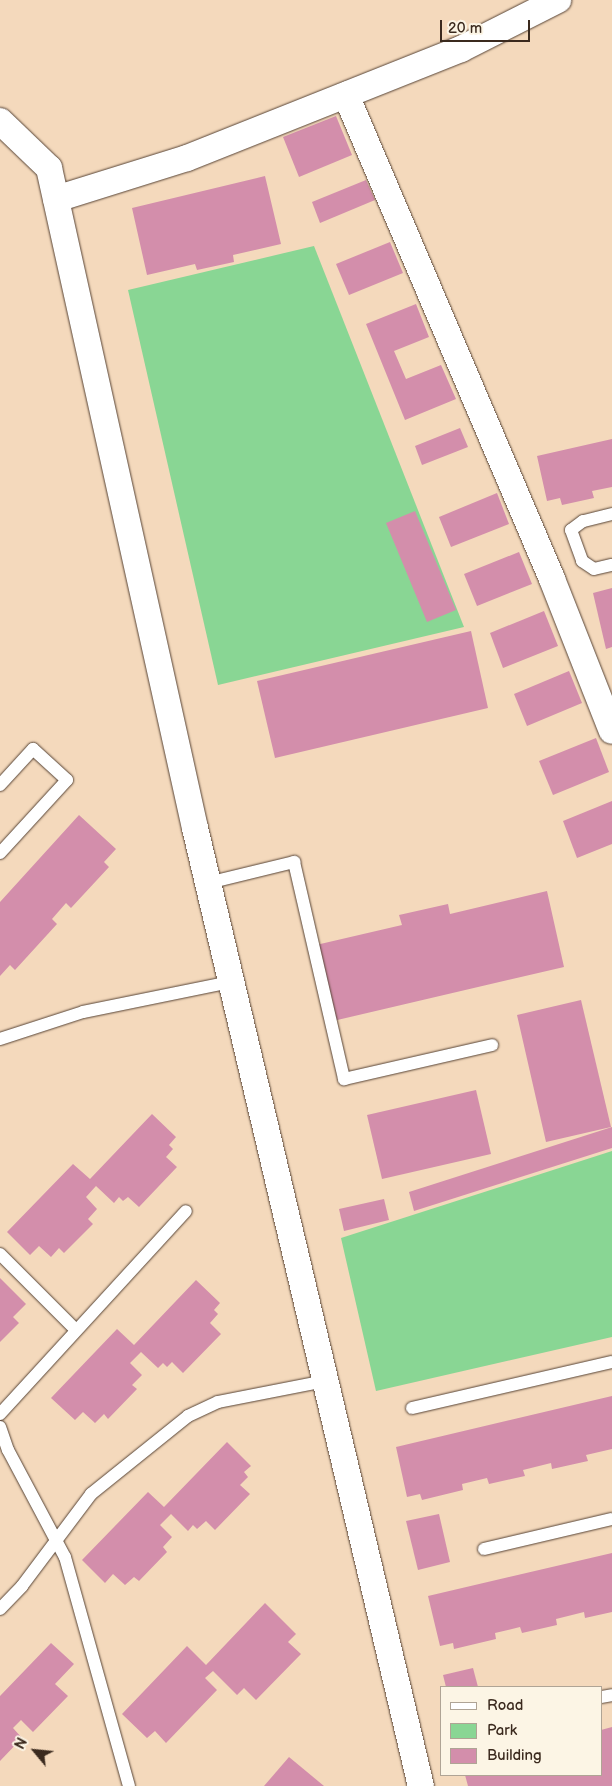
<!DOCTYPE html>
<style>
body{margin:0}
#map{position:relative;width:612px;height:1786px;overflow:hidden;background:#f4d9bc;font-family:"Balsamiq Sans",sans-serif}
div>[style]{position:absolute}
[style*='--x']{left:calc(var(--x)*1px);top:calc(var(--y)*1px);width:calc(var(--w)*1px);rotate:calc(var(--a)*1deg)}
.green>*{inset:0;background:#89d694}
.building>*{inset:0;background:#d38eab}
.roads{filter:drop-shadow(0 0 1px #574436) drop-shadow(0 0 1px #574436)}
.service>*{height:12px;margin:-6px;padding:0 6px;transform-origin:6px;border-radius:6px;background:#fff}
.minor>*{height:26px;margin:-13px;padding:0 13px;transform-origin:13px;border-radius:13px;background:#fff}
span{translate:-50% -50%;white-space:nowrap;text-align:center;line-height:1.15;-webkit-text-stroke:4.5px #fcf5e5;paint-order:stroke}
.legend{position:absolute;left:440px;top:1686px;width:162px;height:90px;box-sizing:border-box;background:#fcf5e5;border:1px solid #afa495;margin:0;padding:6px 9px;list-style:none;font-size:15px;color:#3b2a1e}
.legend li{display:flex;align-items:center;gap:10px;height:25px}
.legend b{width:25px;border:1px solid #afa495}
.north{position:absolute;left:10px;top:1726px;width:50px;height:50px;-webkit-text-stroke:4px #fcf5e5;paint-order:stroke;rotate:298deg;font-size:14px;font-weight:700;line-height:20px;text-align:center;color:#3b2a1e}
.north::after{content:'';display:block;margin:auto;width:18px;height:22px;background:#3b2a1e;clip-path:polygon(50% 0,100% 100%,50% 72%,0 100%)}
.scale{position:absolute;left:440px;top:20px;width:90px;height:22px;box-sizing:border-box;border:2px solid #3b2a1e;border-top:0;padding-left:6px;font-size:15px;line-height:18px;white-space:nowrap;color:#3b2a1e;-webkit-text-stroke:4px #fcf5e5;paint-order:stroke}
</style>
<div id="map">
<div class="green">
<i style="clip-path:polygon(314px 246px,464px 627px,218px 685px,128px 290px)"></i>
<i style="clip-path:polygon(612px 1151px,612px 1337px,376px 1391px,341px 1238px)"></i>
</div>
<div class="building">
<i style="clip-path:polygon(336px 116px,352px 155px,299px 177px,283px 137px)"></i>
<i style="clip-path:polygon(265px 176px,281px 244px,233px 255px,234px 262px,197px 270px,195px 264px,147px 275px,132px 208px)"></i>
<i style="clip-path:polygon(366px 180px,375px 200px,320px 223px,312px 202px)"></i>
<i style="clip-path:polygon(390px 242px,403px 273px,349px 295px,336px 264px)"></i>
<i style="clip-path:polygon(416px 304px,429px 337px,394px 351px,406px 379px,441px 365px,456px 399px,405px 420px,366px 324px)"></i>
<i style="clip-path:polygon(460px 428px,468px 447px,422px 465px,415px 446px)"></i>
<i style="clip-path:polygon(612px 439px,612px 487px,592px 491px,594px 498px,562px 505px,560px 498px,547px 501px,537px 456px)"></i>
<i style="clip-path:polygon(497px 493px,509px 524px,451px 547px,439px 517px)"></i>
<i style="clip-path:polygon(415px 511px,456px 610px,427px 622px,386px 523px)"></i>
<i style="clip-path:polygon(519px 552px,532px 584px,477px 606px,464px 574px)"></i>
<i style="clip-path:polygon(612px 588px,612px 647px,606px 649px,593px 593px)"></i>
<i style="clip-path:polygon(544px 611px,558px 646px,503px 668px,490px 633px)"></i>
<i style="clip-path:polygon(471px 631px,488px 708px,275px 758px,257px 681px)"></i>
<i style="clip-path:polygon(569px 671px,582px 703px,527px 726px,514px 694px)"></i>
<i style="clip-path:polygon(596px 738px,609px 772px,553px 795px,539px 761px)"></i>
<i style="clip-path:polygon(612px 801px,612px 844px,577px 858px,563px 821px)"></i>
<i style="clip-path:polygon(79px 815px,116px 849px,104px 862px,109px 867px,71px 908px,66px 903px,52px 919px,57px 924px,15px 970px,10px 965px,0 976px,0 902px)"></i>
<i style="clip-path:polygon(547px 891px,564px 967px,333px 1021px,316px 945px,402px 925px,399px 915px,448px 904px,450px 914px)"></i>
<i style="clip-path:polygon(581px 1000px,611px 1127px,546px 1142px,517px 1015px)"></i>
<i style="clip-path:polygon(476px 1090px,491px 1154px,382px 1179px,367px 1115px)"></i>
<i style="clip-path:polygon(152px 1114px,176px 1137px,169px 1145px,173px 1149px,166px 1157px,177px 1167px,139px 1207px,128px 1197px,123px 1201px,119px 1197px,114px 1203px,96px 1186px,86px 1197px,97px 1209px,88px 1219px,93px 1224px,64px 1253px,59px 1248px,51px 1257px,39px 1246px,30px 1255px,7px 1232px,73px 1164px,90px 1179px)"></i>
<i style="clip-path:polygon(612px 1127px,612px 1148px,414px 1211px,409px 1192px)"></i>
<i style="clip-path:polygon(384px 1199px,389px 1220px,344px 1231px,339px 1209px)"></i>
<i style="clip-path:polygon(0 1278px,26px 1304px,13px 1317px,19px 1323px,0 1342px)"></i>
<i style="clip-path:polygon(196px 1280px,220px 1303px,214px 1310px,218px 1314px,210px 1323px,221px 1334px,183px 1373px,172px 1362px,167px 1367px,163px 1363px,158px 1368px,141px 1352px,130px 1363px,142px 1375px,132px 1385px,137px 1389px,108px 1419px,104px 1414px,95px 1423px,83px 1412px,75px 1420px,51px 1398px,117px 1329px,134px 1345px)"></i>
<i style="clip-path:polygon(612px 1396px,612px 1449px,586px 1455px,588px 1461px,552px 1469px,551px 1463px,523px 1470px,525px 1476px,489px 1484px,487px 1478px,462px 1484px,463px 1490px,422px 1500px,420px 1494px,407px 1497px,396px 1447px)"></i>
<i style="clip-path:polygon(227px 1442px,251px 1466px,244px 1472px,248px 1477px,240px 1485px,250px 1494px,215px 1530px,206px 1521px,197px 1529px,193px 1525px,188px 1531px,171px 1514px,160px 1525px,172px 1537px,163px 1547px,167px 1552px,139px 1581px,134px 1577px,125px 1585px,113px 1574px,105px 1583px,82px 1560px,148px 1492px,164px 1507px)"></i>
<i style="clip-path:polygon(439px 1514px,450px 1562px,418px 1570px,406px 1521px)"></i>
<i style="clip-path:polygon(612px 1553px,612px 1612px,585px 1618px,584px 1612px,556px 1619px,557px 1625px,522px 1633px,520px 1627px,495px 1633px,496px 1639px,454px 1649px,453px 1643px,440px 1646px,428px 1596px)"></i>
<i style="clip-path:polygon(265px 1603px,296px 1634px,288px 1642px,301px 1654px,256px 1700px,244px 1688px,237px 1695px,213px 1671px,205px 1678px,217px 1690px,166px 1743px,155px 1731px,147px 1738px,122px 1714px,187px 1646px,206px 1665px)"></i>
<i style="clip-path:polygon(51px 1643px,74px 1664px,55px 1684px,68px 1696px,33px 1732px,21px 1720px,13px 1728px,22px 1738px,0 1761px,0 1696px)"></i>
<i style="clip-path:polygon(473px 1668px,478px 1687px,446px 1687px,443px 1675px)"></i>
<i style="clip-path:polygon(612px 1727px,612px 1786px,468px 1786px,465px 1775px,601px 1775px,601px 1730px)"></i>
<i style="clip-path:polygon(289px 1757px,324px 1786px,264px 1786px)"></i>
</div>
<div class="roads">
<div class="service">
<i style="--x:612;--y:514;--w:30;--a:166"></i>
<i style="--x:583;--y:521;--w:15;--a:143"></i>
<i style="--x:571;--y:530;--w:33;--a:70"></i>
<i style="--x:582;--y:561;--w:14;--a:34"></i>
<i style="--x:594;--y:569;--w:18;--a:-13"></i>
<i style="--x:0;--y:785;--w:49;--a:-47.5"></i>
<i style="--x:33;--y:749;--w:46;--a:42.4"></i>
<i style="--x:67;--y:780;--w:99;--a:132.5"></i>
<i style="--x:208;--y:883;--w:89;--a:-13.7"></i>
<i style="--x:294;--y:862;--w:223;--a:77"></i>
<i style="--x:344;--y:1079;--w:152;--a:-12.9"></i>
<i style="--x:0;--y:1039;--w:87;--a:-18"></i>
<i style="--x:83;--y:1012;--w:151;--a:-11.5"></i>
<i style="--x:0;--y:1254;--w:107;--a:45"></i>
<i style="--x:412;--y:1408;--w:205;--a:-13"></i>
<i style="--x:0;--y:1414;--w:275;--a:-47.5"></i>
<i style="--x:0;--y:1427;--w:24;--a:71"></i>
<i style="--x:8;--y:1450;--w:121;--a:62"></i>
<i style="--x:65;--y:1557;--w:238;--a:74.4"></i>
<i style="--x:484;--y:1549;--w:131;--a:-13.2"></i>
<i style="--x:0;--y:1609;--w:32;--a:-46"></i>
<i style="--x:22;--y:1586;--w:115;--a:-53.1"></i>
<i style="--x:91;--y:1494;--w:124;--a:-38.8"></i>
<i style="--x:188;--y:1416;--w:33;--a:-25"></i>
<i style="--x:218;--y:1402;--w:109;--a:-11.1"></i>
<i style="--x:601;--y:1697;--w:11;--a:-10"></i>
</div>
<div class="minor">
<i style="--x:346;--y:95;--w:526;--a:66.94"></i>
<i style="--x:552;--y:579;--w:163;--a:68.5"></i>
<i style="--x:0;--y:121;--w:68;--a:43.8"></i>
<i style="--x:49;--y:168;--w:676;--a:77.53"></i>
<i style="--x:195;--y:828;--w:984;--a:76.73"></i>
<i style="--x:56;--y:199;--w:137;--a:-17.4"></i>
<i style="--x:187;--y:158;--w:295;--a:-21.7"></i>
<i style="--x:461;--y:49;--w:109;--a:-26.8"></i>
</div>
</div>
<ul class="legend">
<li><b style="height:6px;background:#fff"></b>Road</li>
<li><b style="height:14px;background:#89d694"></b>Park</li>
<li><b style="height:14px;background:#d38eab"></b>Building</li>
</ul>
<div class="north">N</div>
<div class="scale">20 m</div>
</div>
